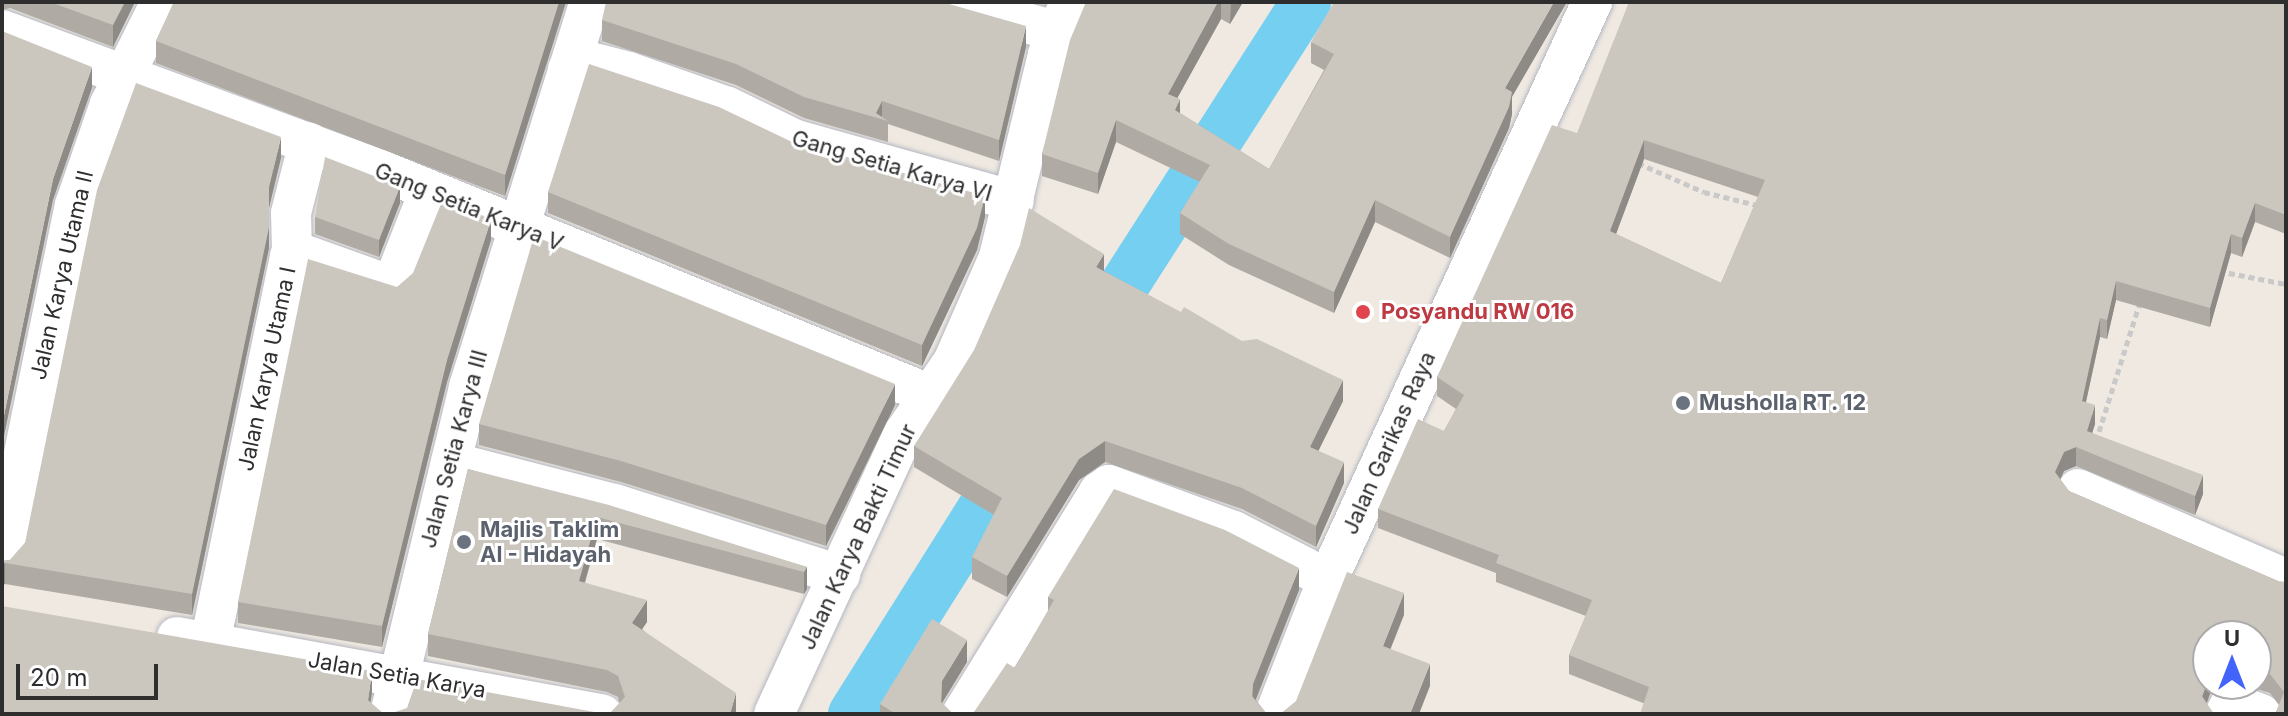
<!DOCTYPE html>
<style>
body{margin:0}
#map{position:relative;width:2288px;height:716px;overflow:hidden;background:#efe9e1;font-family:Inter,sans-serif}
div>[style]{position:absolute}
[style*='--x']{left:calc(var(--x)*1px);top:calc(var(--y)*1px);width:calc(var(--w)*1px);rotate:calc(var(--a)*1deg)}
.canal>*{height:50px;margin:-25px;padding:0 25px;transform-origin:25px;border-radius:25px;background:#75cff0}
.path>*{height:5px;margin-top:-2.5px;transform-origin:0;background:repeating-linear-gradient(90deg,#c9c9c9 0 6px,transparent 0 10px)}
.roads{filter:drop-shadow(0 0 2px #b4b7c1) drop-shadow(0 0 2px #b4b7c1)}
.minor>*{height:40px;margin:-20px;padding:0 20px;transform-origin:20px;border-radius:20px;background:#fff}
.wall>*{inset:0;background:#afaba4}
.shaded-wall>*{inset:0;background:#8e8b86}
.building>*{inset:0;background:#cbc7bf}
.dots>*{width:22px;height:22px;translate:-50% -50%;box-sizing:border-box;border:4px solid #fff;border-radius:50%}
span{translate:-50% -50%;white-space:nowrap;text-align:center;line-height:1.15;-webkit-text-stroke:6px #fff;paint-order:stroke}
.street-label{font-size:22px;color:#2e2e2e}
.health-label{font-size:22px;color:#be3a42;font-weight:700}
.left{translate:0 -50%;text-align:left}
.worship-label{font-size:22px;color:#5b616d;font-weight:700}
.frame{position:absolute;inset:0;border:4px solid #2e2e2e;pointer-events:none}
.north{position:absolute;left:2192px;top:620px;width:80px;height:80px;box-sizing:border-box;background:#fff;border:2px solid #ababab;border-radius:50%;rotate:0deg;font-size:22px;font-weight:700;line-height:32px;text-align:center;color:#2e2e2e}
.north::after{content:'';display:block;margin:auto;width:28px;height:36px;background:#4264fb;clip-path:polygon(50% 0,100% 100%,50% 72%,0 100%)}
.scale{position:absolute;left:16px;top:664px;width:142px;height:36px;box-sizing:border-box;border:4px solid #2e2e2e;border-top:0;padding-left:10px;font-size:24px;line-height:28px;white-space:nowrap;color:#2e2e2e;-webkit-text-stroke:6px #fff;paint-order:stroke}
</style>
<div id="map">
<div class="canal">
<i style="--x:1089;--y:340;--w:402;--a:-57.3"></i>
<i style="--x:853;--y:714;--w:310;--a:-57.8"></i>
</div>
<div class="path">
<i style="--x:1638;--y:163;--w:72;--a:23.7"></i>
<i style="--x:1704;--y:192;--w:59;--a:13.8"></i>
<i style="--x:2219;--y:271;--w:68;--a:11"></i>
<i style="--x:2096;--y:441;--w:146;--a:-72.4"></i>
</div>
<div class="roads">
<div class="minor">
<i style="--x:949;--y:2;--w:111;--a:15.2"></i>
<i style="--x:2;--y:30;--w:401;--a:20.3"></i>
<i style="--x:378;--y:169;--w:597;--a:22.23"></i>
<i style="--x:568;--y:69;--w:21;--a:-23"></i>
<i style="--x:587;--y:61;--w:43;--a:14.7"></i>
<i style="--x:629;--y:72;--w:105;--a:19.5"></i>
<i style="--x:728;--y:107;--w:76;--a:25.9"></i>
<i style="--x:796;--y:140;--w:226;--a:15.6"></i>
<i style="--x:292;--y:253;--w:40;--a:-91.4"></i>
<i style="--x:291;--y:213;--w:73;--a:-75.8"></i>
<i style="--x:451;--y:462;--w:169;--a:14.4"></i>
<i style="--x:615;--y:504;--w:236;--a:17.5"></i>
<i style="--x:2078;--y:489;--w:227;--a:23.4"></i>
<i style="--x:2;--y:560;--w:362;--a:-78.4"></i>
<i style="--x:75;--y:205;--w:107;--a:-70.9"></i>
<i style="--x:110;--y:104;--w:114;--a:-63.4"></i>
<i style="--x:177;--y:637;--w:432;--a:10.3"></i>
<i style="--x:210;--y:643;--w:395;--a:-78.3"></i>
<i style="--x:290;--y:256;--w:8;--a:-30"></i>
<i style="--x:297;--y:252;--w:101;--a:19.7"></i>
<i style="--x:392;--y:286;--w:101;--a:-68.5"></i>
<i style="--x:390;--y:714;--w:336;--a:-76.4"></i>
<i style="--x:469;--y:387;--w:404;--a:-72.6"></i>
<i style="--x:774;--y:714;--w:310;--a:-65.2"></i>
<i style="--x:904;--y:433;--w:86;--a:-55.4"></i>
<i style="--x:953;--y:362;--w:115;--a:-66.3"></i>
<i style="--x:999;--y:257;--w:209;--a:-76.4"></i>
<i style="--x:1048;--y:54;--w:56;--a:-67.1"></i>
<i style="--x:962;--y:714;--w:261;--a:-58.3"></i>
<i style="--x:1099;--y:492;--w:12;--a:-35"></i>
<i style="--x:1109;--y:485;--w:133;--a:20.2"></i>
<i style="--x:1234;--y:531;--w:106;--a:27.1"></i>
<i style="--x:1275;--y:714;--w:145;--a:-68.6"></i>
<i style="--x:1328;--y:579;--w:635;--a:-65.41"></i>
<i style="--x:2225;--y:714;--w:13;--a:-61"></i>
<i style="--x:2231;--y:703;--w:32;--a:20"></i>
</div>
</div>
<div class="wall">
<i style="clip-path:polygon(2px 2px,135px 2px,113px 47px,10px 8px,2px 10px)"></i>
<i style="clip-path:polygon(174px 2px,566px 2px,505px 196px,156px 63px,156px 41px)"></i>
<i style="clip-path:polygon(1086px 2px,1243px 2px,1230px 24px,1221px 19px,1177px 98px,1180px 113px,1269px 169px,1324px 70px,1311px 63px,1311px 42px,1512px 97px,1512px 114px,1509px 128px,1450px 258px,1375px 222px,1334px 313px,1229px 265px,1180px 234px,1180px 213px,1200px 182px,1116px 142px,1098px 194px,1042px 176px,1042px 154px)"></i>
<i style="clip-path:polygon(evenodd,2286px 2px,2286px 234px,2255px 222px,2242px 257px,2231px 253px,2210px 327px,2116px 300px,2107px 339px,2100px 337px,2086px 402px,2095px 424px,2092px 433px,2203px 494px,2195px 515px,2076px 466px,2064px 471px,2060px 479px,2069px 491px,2278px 581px,2286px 714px,2276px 712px,2279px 705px,2270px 693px,2241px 684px,2256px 684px,2256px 636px,2208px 636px,2211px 691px,1643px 703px,1569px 674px,1569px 655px,1586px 616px,1496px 582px,1496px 573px,1378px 528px,1378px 509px,1444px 431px,1456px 409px,1437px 396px,1437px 377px,1577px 133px,2286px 2px,1644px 159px,1758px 197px,1721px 283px,1616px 234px,1644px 159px)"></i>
<i style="clip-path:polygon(602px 20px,1026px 47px,999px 161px,888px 124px,888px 142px,804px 118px,736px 85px,602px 41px)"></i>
<i style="clip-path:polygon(790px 141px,985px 217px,977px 250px,922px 366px,548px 213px,548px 192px)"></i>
<i style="clip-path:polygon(281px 158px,269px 207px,269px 248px,192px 615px,5px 584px,2px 561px,10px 560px,25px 543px)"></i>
<i style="clip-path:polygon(400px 203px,379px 257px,315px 234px,315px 217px)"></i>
<i style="clip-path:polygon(491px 240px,447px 382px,382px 647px,238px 623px,238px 602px,397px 287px)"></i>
<i style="clip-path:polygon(1104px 271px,1343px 401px,1318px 451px,1344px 483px,1316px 547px,1242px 509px,1105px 462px,1079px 480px,1007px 597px,972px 579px,972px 557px,994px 515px,914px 467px,914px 446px)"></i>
<i style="clip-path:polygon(895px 405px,826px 546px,621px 482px,479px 445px,479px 424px)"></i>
<i style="clip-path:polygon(468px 469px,807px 567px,807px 589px,804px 594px,597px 539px,585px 583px,647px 622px,642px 629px,736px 714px,619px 702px,618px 697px,607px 692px,428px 656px,428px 634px)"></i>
<i style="clip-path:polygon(1299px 590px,1256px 700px,1266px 713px,1274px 714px,880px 714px,880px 704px,967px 662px,942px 703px,951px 712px,974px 712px,1015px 668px,1048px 611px,1048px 597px)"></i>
</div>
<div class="shaded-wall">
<i style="clip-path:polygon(125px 2px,135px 2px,113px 47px,113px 25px)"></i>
<i style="clip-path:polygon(559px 2px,566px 2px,505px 196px,505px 175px)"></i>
<i style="clip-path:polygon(1218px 2px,1221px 2px,1221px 19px,1168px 115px,1168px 94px)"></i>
<i style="clip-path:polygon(1231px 2px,1243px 2px,1230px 24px)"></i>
<i style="clip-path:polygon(1554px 2px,1567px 2px,1512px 97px,1512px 114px,1509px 128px,1450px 258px,1450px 237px,1505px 88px)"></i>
<i style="clip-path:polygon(1026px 26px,1026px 47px,999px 161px,999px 140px)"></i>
<i style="clip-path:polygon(92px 67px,92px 88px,53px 200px,2px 446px,2px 425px,53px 179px)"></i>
<i style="clip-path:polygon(1180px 99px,1180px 121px,1175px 110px)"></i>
<i style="clip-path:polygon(882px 101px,882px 119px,876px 113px)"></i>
<i style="clip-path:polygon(1116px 120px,1116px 142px,1098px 194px,1098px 173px)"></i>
<i style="clip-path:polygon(281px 137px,281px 158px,269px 208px,269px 187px)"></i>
<i style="clip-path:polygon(1644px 140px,1644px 159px,1610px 250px,1610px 231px)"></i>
<i style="clip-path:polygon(400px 186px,400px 203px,379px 257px,379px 240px)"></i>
<i style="clip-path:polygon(985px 196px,985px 217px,977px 250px,922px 366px,922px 345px)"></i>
<i style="clip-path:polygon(1375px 200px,1375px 222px,1334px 313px,1334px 292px)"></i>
<i style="clip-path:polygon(2255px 203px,2255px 222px,2242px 257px,2242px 238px)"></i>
<i style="clip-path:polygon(491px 219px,491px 240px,447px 382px,382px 647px,382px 626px,447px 360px)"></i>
<i style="clip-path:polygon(269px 227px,269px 248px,192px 615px,192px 594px)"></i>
<i style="clip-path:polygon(2231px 234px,2231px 253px,2210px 327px,2210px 308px)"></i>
<i style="clip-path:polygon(1104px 254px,1104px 275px,1096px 267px)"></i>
<i style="clip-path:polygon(2116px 281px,2116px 300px,2107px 339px,2107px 320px)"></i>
<i style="clip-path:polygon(2100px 318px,2100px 337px,2082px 420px,2082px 401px)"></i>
<i style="clip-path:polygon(1343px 380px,1343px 401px,1310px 468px,1310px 447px)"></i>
<i style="clip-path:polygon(895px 384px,895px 405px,826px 546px,826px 525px)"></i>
<i style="clip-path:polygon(2095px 405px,2095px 424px,2087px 450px,2087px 431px)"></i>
<i style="clip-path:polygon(1105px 441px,1105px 462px,1079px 480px,1007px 597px,1007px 576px,1079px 459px)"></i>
<i style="clip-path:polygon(2076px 447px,2076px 466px,2064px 471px,2055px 491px,2055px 472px,2064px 452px)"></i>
<i style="clip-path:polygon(1344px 462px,1344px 483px,1316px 547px,1316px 526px)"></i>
<i style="clip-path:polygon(2203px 475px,2203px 494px,2195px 515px,2195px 496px)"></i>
<i style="clip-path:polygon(597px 517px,597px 539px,579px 602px,579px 581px)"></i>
<i style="clip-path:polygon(5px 563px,5px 584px,2px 586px,2px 564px)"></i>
<i style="clip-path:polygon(807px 567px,807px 589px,804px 594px,804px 572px)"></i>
<i style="clip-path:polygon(1299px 568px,1299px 590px,1253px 706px,1252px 714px,1253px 684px)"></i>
<i style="clip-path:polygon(1404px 593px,1404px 615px,1383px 668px,1383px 646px)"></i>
<i style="clip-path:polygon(647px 600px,647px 622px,632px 644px,632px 623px)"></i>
<i style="clip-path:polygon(967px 640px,967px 662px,942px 703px,941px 714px,942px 681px)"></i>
<i style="clip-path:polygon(1430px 664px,1430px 686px,1419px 714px,1410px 714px)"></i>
<i style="clip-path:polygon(372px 671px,372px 692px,369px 714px,368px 700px)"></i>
<i style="clip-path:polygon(2208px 681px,2208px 684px,2223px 684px,2211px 691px,2203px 714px,2202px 696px)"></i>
<i style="clip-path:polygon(736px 693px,736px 714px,730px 714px)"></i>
</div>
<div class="building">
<i style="clip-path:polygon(50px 2px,125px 2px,113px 25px)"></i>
<i style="clip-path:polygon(174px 2px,559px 2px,505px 175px,156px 41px)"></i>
<i style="clip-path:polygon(606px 2px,942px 2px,1026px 26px,999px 140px,882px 101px,876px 113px,888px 121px,804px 97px,736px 64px,602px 20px)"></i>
<i style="clip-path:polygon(1086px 2px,1218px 2px,1168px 94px,1180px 99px,1175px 110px,1269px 169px,1334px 54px,1311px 42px,1334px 2px,1554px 2px,1505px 88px,1512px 92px,1509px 107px,1450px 237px,1375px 200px,1334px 292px,1229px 244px,1180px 213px,1210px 165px,1116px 120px,1098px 173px,1042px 154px,1070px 40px)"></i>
<i style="clip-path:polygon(evenodd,1629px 2px,2286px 2px,2286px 215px,2255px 203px,2242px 238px,2231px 234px,2210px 308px,2116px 281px,2107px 320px,2100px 318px,2082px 401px,2095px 405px,2087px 431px,2203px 475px,2195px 496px,2076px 447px,2064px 452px,2055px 472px,2069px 491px,2278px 581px,2286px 582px,2286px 714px,2272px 714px,2276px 712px,2284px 692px,2270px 674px,2256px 670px,2256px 636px,2208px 636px,2208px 681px,2202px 696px,2214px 714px,1640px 714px,1649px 687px,1569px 655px,1592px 600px,1496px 563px,1499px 555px,1378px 509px,1418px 419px,1444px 431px,1464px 395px,1437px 377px,1552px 125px,1577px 133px,1629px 2px,1644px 140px,1765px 180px,1721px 283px,1610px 231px,1644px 140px)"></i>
<i style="clip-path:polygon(2px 31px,92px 67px,53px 179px,2px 425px)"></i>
<i style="clip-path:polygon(589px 64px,719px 107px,790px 141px,985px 196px,977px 228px,922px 345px,548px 192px)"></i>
<i style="clip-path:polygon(136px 83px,281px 137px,269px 187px,269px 227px,192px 594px,5px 563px,2px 564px,2px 561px,10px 560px,25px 543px,97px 190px)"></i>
<i style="clip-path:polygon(325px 157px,400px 186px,379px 240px,315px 217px)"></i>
<i style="clip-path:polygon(443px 199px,491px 219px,447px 360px,382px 626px,238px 602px,308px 259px,397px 287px,413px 273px)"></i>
<i style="clip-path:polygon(1029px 208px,1104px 254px,1096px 267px,1181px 312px,1184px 307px,1242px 341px,1257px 339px,1343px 380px,1310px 447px,1344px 462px,1316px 526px,1242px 488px,1105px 441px,1079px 459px,1007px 576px,972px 557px,1002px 498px,914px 446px,974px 350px,1020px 245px)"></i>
<i style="clip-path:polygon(534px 236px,895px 384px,826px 525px,621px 461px,479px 424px)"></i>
<i style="clip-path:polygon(468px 469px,609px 505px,807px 567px,804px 572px,597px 517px,579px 581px,647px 600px,632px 623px,736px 693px,730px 714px,609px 714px,625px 697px,618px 676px,607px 670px,428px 634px)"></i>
<i style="clip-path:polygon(1114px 489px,1225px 530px,1299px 568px,1253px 684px,1252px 696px,1266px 713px,1274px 714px,896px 714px,880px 704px,932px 619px,967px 640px,942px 681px,941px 702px,951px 712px,974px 712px,1007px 663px,1015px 668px,1054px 600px,1048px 597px)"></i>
<i style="clip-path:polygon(1347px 572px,1404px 593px,1383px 646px,1430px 664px,1410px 714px,1280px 714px,1296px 701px)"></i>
<i style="clip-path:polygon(2px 606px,372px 671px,368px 700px,384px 714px,2px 714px)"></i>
<i style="clip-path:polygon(417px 679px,605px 714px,389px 714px,407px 708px)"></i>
</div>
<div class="dots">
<i style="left:1363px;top:312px;background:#e0444e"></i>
<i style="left:1683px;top:403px;background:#6b7280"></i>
<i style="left:464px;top:542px;background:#6b7280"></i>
</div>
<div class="street-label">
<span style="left:892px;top:166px;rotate:16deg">Gang Setia Karya VI</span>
<span style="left:469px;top:207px;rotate:22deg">Gang Setia Karya V</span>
<span style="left:62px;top:275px;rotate:-77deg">Jalan Karya Utama II</span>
<span style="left:267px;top:369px;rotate:-78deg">Jalan Karya Utama I</span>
<span style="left:1389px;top:443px;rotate:-66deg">Jalan Garikas Raya</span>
<span style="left:454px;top:449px;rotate:-75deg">Jalan Setia Karya III</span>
<span style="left:858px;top:537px;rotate:-65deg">Jalan Karya Bakti Timur</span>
<span style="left:397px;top:675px;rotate:10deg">Jalan Setia Karya</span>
</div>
<div class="health-label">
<span class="left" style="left:1381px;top:312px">Posyandu RW 016</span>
</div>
<div class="worship-label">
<span class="left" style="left:1699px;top:403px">Musholla RT. 12</span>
<span class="left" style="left:480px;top:542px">Majlis Taklim<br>Al - Hidayah</span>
</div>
<div class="frame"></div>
<div class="north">U</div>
<div class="scale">20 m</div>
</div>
